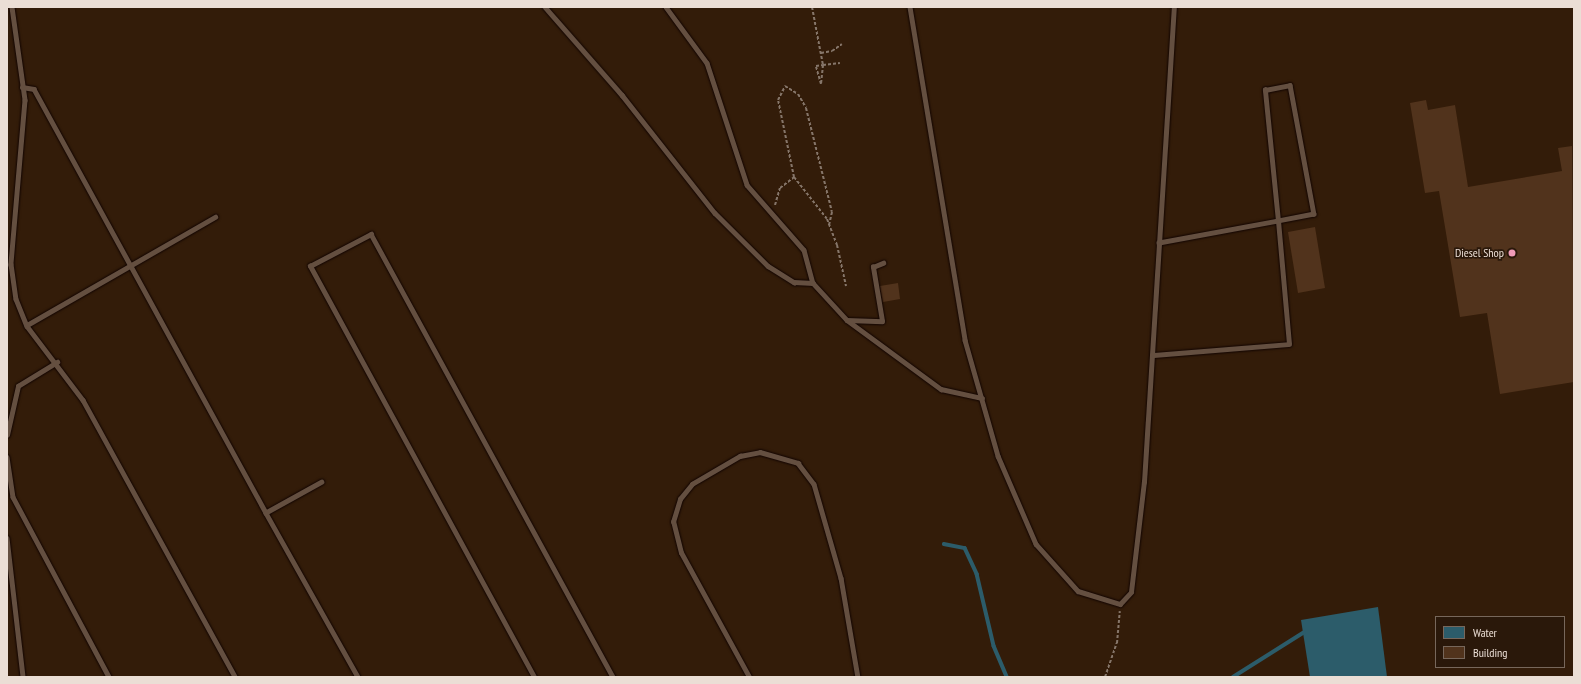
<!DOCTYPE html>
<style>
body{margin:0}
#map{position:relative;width:1581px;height:684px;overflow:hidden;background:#2a180a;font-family:"PT Sans Narrow",sans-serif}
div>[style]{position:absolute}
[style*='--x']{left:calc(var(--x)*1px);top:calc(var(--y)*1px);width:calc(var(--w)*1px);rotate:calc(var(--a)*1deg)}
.built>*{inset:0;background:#331c09}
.water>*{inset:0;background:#2c5c6a}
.stream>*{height:3.5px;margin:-1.75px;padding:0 1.75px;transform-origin:1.75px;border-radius:1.75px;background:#2c5c6a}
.building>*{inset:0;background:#51331c}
.path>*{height:2px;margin-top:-1px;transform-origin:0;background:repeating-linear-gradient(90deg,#86766a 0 3px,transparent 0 5px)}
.roads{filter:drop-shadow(0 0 1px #110400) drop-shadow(0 0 1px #110400)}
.lane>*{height:4.5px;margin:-2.25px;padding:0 2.25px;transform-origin:2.25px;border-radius:2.25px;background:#644f40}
.dots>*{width:11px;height:11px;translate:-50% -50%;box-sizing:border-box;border:2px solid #2a180a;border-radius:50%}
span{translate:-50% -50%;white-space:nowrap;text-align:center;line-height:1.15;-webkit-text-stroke:3.5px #2a180a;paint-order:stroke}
.poi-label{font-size:12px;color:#ebded5}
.right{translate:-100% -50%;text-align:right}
.frame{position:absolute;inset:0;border:8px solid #ebded5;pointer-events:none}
.legend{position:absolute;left:1435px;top:616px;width:130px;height:52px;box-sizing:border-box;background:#2a180a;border:1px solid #77675b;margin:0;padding:5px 7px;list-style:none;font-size:12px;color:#ebded5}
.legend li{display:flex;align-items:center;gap:8px;height:20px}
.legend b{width:20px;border:1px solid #77675b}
</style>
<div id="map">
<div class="built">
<i style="clip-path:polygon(evenodd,7px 7px,1574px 7px,1574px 677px,7px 677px,7px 7px,1436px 617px,1564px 617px,1564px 667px,1436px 667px,1436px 617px)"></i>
</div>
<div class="water">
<i style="clip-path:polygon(1378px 607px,1387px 677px,1310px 677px,1301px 620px)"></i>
</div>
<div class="stream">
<i style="--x:944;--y:544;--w:21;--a:11"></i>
<i style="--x:965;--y:548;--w:29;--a:65"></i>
<i style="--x:977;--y:574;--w:74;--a:76.7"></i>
<i style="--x:994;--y:646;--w:34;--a:67"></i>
<i style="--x:1233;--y:677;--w:83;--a:-32.2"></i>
</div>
<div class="building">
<i style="clip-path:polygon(1426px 100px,1428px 110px,1455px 105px,1468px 187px,1562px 171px,1558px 148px,1572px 146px,1574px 382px,1500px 394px,1487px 313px,1460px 317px,1439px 191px,1425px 193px,1410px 103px)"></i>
<i style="clip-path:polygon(1315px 227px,1325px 288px,1298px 293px,1288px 232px)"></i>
<i style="clip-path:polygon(898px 283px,900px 299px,883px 302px,880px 286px)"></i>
</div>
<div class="path">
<i style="--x:812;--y:7;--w:59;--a:79.3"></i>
<i style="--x:823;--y:65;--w:19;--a:96"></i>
<i style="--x:821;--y:84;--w:19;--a:-106"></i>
<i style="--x:816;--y:66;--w:7;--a:-8"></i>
<i style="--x:823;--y:65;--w:17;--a:-7"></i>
<i style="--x:821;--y:53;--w:11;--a:-10"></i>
<i style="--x:832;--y:51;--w:12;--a:-35"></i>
<i style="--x:794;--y:177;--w:79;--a:-101.7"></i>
<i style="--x:778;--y:100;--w:16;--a:-63"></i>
<i style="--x:785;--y:86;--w:15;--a:32"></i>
<i style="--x:798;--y:94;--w:16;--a:60"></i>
<i style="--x:806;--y:108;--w:107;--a:76"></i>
<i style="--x:832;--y:212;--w:13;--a:103"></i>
<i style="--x:775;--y:205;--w:18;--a:-74"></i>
<i style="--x:780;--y:188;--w:18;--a:-38"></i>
<i style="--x:794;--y:177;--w:53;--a:51.8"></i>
<i style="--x:827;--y:219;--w:28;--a:69"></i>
<i style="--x:837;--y:245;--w:42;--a:77.6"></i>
<i style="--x:1105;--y:677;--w:36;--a:-71"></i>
<i style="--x:1117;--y:643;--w:32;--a:-85"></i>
</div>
<div class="roads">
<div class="lane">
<i style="--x:12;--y:7;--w:94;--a:82"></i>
<i style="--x:25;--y:100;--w:165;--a:94.9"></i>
<i style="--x:11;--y:264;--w:35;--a:82"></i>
<i style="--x:16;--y:299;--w:29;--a:68"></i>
<i style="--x:27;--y:326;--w:93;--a:52.9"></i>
<i style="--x:83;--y:400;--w:316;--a:61.2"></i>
<i style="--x:545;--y:7;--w:117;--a:48.8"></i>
<i style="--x:622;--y:95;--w:150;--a:51.8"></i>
<i style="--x:715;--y:213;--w:75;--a:45"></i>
<i style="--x:768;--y:266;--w:31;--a:32"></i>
<i style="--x:794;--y:282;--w:19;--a:3"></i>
<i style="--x:813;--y:283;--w:50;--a:47.4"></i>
<i style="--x:847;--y:320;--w:35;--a:2"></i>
<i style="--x:882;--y:321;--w:55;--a:-99.5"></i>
<i style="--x:873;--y:267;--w:11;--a:-22"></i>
<i style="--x:666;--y:7;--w:69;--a:53.8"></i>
<i style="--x:707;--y:63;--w:128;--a:71.8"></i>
<i style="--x:747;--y:185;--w:86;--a:48.8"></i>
<i style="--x:804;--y:250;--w:34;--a:75"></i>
<i style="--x:910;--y:7;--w:338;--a:80.6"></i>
<i style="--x:965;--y:340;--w:121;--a:74.1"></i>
<i style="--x:998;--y:456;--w:96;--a:66.6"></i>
<i style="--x:1036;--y:544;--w:63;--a:48.2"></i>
<i style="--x:1078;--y:591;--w:44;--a:17.2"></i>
<i style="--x:1120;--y:604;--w:16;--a:-47"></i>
<i style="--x:1131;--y:592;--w:111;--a:-83.3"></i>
<i style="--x:1144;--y:482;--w:476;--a:-86.4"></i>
<i style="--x:22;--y:87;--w:12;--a:9"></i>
<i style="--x:34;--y:89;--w:483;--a:61.3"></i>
<i style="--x:847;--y:320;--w:117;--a:36.3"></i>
<i style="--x:941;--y:389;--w:42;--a:12.4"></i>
<i style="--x:27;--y:325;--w:217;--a:-29.9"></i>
<i style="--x:1153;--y:355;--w:136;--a:-4.6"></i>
<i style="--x:1289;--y:344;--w:123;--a:-95.1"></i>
<i style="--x:1278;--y:221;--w:132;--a:-95.7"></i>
<i style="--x:1265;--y:90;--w:25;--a:-11"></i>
<i style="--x:1290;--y:85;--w:131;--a:79.5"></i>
<i style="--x:1314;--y:214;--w:37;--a:169"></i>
<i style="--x:1278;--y:221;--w:121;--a:169.5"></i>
<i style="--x:7;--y:435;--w:50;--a:-77.3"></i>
<i style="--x:18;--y:386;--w:46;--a:-31.6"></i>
<i style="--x:7;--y:457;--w:40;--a:81.5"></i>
<i style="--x:13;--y:497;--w:204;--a:61.9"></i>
<i style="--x:322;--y:482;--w:64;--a:151"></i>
<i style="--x:266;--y:513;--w:188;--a:60.7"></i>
<i style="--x:7;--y:538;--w:140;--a:83.4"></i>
<i style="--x:534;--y:677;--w:468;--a:-118.6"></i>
<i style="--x:310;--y:266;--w:69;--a:-27.7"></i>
<i style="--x:371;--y:234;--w:505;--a:61.35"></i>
<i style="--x:749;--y:677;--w:141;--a:-118.7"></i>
<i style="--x:681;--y:553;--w:32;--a:-104"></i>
<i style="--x:673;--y:522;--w:24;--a:-73"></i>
<i style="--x:680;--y:499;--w:19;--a:-51"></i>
<i style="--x:692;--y:484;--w:56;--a:-30.3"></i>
<i style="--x:740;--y:456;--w:20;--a:-11"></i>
<i style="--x:760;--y:452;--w:40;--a:16"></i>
<i style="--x:798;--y:463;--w:26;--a:53"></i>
<i style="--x:814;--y:484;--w:98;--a:74"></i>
<i style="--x:841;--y:578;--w:100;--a:80.3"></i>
</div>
</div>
<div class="dots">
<i style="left:1512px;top:253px;background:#f09ab7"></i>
</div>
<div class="poi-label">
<span class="right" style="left:1504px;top:253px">Diesel Shop</span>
</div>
<div class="frame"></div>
<ul class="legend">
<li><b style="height:11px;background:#2c5c6a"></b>Water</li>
<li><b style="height:11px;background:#51331c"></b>Building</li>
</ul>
</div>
